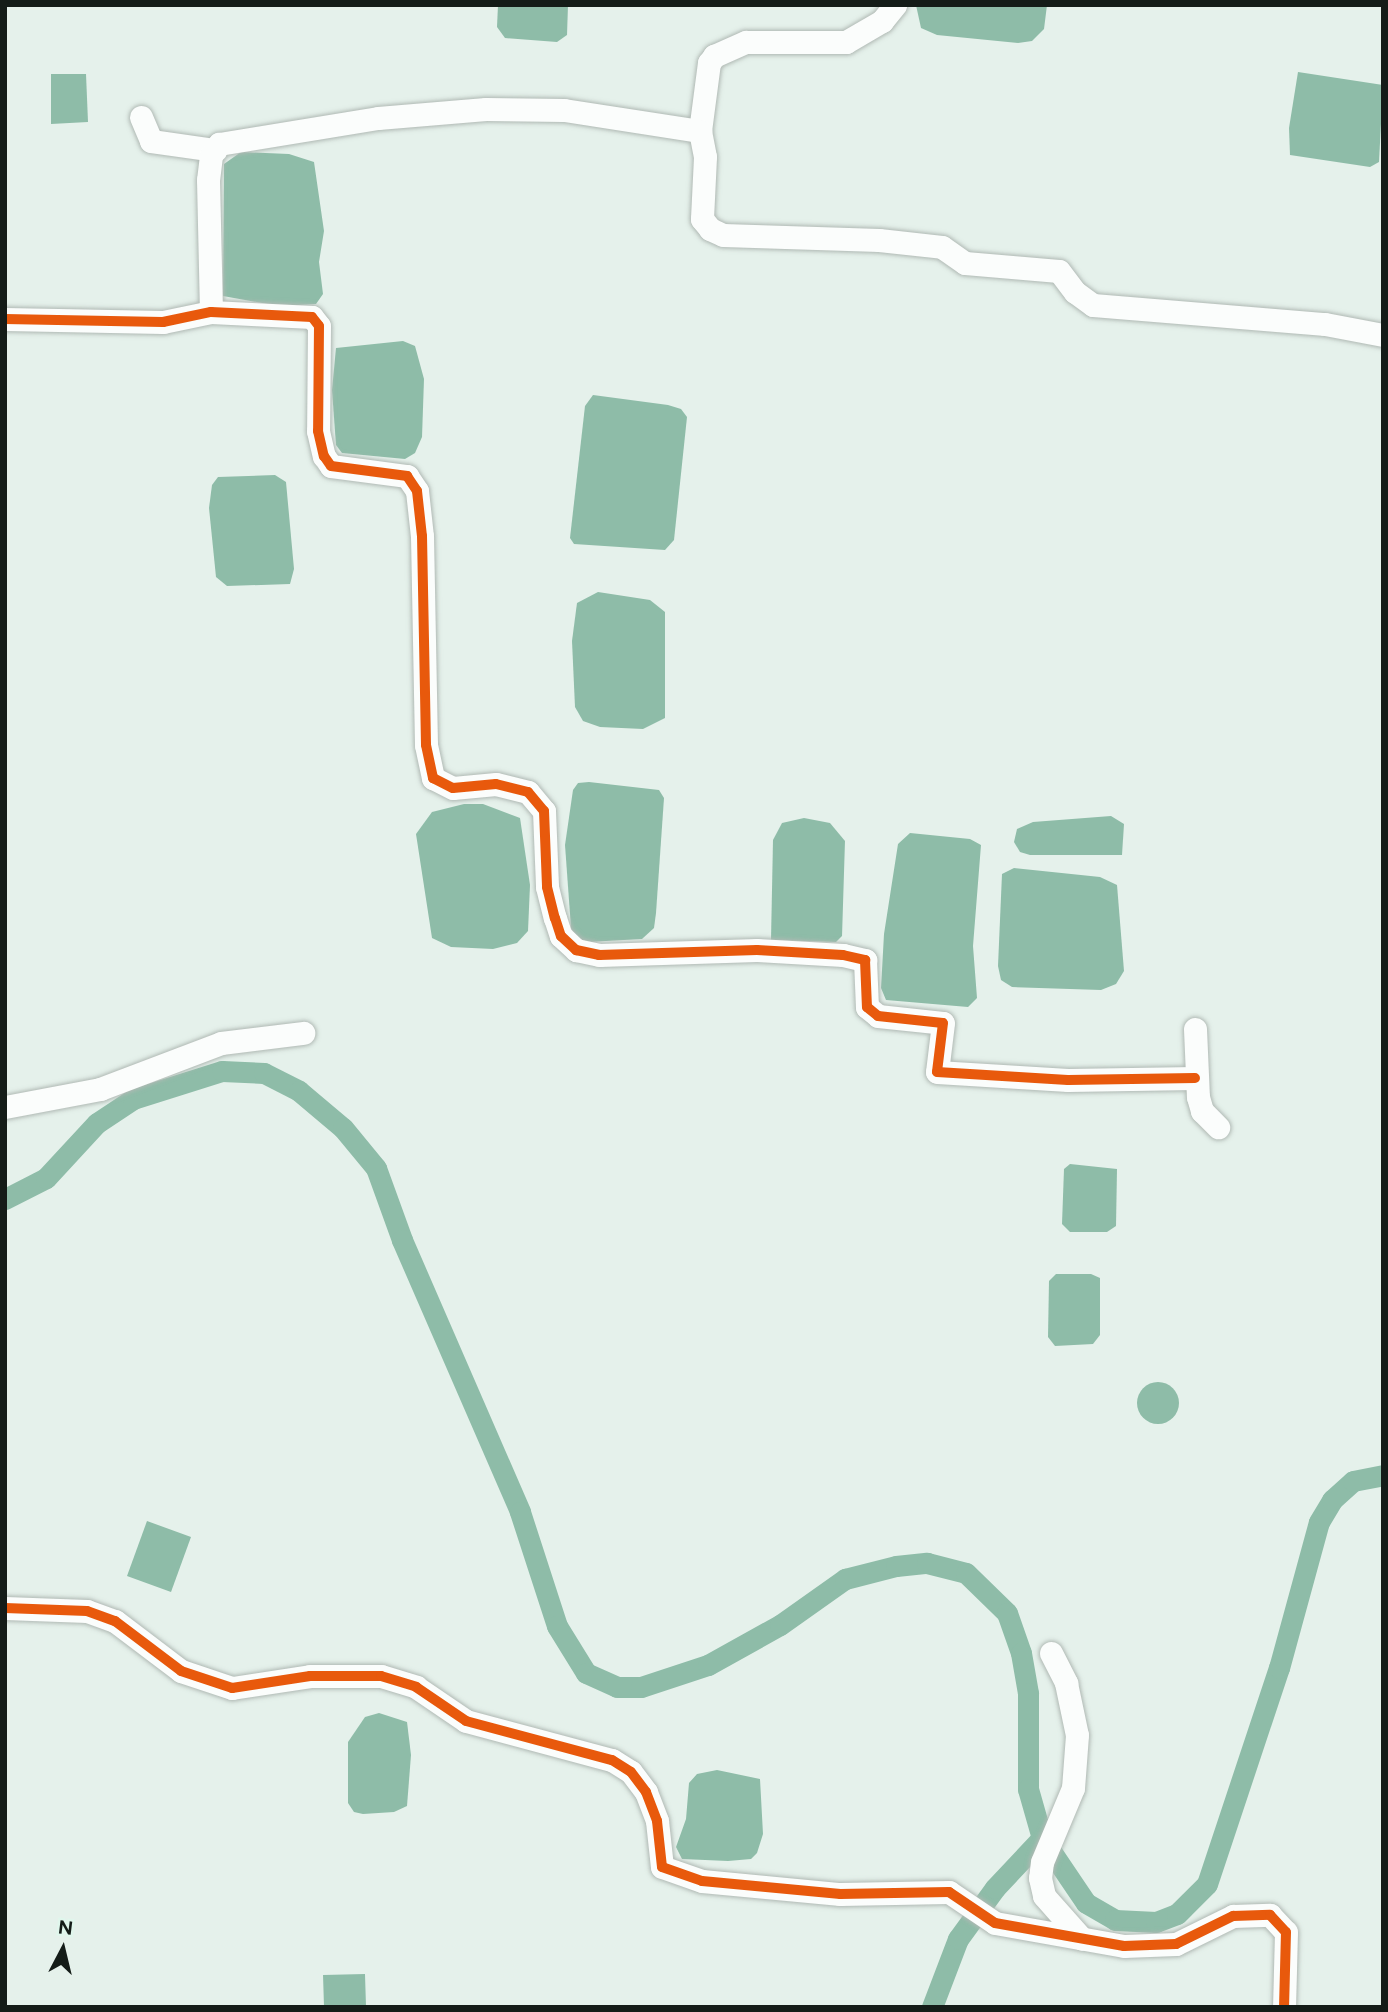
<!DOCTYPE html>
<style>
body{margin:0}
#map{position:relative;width:1388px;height:2012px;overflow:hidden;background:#e5f1eb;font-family:Figtree,sans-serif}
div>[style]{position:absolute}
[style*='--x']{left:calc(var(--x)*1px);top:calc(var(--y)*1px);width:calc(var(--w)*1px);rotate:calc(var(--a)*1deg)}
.water>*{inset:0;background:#8ebca8}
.round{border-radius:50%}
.canal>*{height:21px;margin:-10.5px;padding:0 10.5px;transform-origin:10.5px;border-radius:10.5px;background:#8ebca8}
.roads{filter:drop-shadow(0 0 2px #b0b9b4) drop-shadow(0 0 2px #b0b9b4)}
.minor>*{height:23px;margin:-11.5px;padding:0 11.5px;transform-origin:11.5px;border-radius:11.5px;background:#fbfdfc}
.cycleway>*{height:10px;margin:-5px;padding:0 5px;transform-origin:5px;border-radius:5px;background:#e8590c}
span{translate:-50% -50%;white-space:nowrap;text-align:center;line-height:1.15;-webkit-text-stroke:6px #e0f6ec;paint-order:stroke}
.frame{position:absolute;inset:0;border:7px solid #141c18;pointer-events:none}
.north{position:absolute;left:28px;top:1914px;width:70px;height:70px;-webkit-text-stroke:5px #e0f6ec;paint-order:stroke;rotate:7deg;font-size:19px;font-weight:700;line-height:28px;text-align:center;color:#141c18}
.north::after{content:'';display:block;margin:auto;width:24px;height:32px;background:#141c18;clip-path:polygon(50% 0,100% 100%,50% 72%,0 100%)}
</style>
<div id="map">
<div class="water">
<i style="clip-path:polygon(498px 5px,568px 5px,567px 35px,557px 42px,505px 38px,497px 27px)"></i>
<i style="clip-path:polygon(916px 5px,1047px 5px,1044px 29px,1032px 41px,1018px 43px,937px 35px,921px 28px)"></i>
<i style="clip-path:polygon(1298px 72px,1383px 85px,1379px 162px,1370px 167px,1290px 155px,1289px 128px)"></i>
<i style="clip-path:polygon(51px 74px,86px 74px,88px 122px,51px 124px)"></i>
<i style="clip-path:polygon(241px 152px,289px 154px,314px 162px,324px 231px,319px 262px,323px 294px,316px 304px,279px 306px,223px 296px,224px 164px)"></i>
<i style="clip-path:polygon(403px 341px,415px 346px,424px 379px,422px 437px,415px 453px,405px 459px,342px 453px,336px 445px,332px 390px,336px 348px)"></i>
<i style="clip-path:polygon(593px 395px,668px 405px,681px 409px,687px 417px,674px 540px,665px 550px,574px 544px,570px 538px,585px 406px)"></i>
<i style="clip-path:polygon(275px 475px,286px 482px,294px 569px,290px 584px,227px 586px,216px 577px,209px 508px,212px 485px,218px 477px)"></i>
<i style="clip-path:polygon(598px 592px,650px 600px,665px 612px,665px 718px,643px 729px,600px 727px,583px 721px,575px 707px,572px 641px,577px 603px)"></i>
<i style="clip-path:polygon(589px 782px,659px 790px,664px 798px,656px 913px,654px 928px,642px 939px,588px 942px,577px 938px,571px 928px,565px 845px,573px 790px,578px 783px)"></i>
<i style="clip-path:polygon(464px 804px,483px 804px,520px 818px,530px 885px,528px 931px,517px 943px,493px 949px,451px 947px,432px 938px,416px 834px,432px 812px)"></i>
<i style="clip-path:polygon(1111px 816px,1124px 824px,1122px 855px,1030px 855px,1020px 852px,1014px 842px,1017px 829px,1033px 822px)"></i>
<i style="clip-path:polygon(804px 818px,830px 823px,845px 841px,842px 936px,836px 942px,771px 940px,773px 840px,782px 823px)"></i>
<i style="clip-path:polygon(910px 833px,970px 839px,981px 845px,973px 946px,977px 998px,968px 1007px,886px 1000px,881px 988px,884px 934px,898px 844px)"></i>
<i style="clip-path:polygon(1014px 868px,1100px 877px,1117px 885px,1124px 971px,1116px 984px,1101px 990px,1012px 987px,1001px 980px,998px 966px,1002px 874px)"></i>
<i style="clip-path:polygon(1070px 1164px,1117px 1169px,1116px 1226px,1107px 1232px,1070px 1232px,1062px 1224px,1064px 1169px)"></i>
<i style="clip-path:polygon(1056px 1274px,1091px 1274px,1100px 1278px,1100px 1335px,1093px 1344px,1055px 1346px,1048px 1337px,1049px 1281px)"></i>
<i class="round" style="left:1137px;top:1382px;width:42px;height:42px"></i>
<i style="clip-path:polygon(147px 1521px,191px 1537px,171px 1592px,127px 1576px)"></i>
<i style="clip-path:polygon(379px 1713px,407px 1722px,411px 1755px,407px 1806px,394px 1812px,363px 1814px,354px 1812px,348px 1803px,348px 1742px,365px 1717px)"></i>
<i style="clip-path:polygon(717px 1770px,760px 1779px,763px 1834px,757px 1853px,751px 1859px,728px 1861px,682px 1859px,676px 1847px,686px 1819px,689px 1783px,697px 1774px)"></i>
<i style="clip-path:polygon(365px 1974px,366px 2007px,324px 2007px,323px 1975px)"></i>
</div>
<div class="canal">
<i style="--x:5;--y:1199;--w:46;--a:-27.1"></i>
<i style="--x:46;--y:1178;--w:75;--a:-47.2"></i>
<i style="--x:97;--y:1123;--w:43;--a:-33.7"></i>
<i style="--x:133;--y:1099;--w:93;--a:-17.5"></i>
<i style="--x:222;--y:1071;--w:42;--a:2.7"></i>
<i style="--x:264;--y:1073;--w:39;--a:27"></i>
<i style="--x:299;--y:1091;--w:57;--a:40.1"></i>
<i style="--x:343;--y:1128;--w:52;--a:50.5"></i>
<i style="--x:376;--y:1168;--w:77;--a:70.1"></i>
<i style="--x:402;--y:1240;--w:296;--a:66.5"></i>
<i style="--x:520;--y:1512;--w:120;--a:72"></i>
<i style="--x:557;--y:1626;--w:55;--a:58.3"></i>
<i style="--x:586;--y:1673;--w:34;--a:24"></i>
<i style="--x:617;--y:1687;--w:24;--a:0"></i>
<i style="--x:641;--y:1687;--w:71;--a:-18.2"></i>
<i style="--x:708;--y:1665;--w:82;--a:-29.1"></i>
<i style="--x:780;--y:1625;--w:80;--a:-35.3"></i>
<i style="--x:845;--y:1579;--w:53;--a:-14.3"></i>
<i style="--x:896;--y:1566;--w:31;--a:-6"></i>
<i style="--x:927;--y:1563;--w:40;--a:14.4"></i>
<i style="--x:966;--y:1573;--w:57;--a:44.3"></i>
<i style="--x:1007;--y:1613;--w:42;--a:70.7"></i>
<i style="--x:1021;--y:1653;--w:41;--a:80.1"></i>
<i style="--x:1028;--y:1693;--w:96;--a:90"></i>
<i style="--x:1028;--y:1789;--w:51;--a:74.1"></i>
<i style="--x:1042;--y:1838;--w:78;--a:55.9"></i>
<i style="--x:1086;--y:1903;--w:34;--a:30"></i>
<i style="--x:1115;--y:1920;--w:41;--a:2.8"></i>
<i style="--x:1156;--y:1922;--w:22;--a:-21"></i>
<i style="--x:1177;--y:1914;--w:42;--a:-45"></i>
<i style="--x:1207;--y:1884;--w:228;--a:-71.6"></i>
<i style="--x:1279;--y:1668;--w:151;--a:-74.7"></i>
<i style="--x:1319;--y:1522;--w:26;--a:-59"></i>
<i style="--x:1332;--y:1500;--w:28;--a:-42"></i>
<i style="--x:1353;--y:1481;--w:31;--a:-11"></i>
<i style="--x:932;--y:2007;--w:73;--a:-69.1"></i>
<i style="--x:958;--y:1939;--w:63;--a:-54"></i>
<i style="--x:995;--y:1888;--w:69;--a:-46.8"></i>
</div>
<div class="roads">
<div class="minor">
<i style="--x:141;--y:117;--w:26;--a:67"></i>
<i style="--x:151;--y:141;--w:65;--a:8"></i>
<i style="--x:700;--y:131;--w:69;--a:-82.5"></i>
<i style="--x:709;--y:63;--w:9;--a:-54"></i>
<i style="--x:714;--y:56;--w:35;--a:-24"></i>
<i style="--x:746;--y:42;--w:100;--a:0"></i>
<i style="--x:846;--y:42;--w:42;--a:-30.3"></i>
<i style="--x:882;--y:21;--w:21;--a:-51"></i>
<i style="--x:211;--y:312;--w:132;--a:-91.3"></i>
<i style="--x:208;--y:180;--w:25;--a:-83"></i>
<i style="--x:211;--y:155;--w:14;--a:-54"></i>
<i style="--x:219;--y:144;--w:161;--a:-9.3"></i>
<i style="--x:378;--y:118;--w:108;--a:-4.8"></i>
<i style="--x:486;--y:109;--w:78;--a:0.7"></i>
<i style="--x:564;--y:110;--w:138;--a:8.8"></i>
<i style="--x:700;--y:131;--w:26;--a:79"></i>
<i style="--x:705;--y:157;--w:62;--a:92.8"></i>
<i style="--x:702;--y:219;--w:13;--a:51"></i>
<i style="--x:710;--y:229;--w:14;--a:25"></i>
<i style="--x:723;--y:235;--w:156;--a:1.8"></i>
<i style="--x:879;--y:240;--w:63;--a:6.3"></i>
<i style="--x:942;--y:247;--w:28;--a:35"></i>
<i style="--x:965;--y:263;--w:94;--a:4.9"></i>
<i style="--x:1059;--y:271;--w:26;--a:53"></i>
<i style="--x:1075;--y:292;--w:22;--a:36"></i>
<i style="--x:1093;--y:305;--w:233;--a:4.7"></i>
<i style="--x:1325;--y:324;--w:59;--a:10.7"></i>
<i style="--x:5;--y:319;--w:158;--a:1.1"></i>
<i style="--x:163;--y:322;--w:49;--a:-11.8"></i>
<i style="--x:211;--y:312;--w:101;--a:2.8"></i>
<i style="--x:312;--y:317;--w:11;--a:52"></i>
<i style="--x:319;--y:326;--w:105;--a:90.5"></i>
<i style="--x:318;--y:431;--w:26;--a:77"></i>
<i style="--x:324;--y:456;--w:12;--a:55"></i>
<i style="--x:331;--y:466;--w:77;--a:7.5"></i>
<i style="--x:407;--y:476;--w:18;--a:56"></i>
<i style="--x:417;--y:491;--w:45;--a:83.7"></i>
<i style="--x:422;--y:536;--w:209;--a:88.9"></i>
<i style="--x:426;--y:745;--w:34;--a:78"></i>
<i style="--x:433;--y:778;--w:22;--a:27"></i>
<i style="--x:453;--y:788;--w:43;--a:-5.3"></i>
<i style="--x:496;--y:784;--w:33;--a:14"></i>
<i style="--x:528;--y:792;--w:25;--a:50"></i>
<i style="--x:544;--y:811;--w:76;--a:87.7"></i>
<i style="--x:547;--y:887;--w:32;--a:76"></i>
<i style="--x:555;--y:918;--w:19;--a:72"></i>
<i style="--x:561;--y:936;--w:21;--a:43"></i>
<i style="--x:576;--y:950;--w:24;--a:12"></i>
<i style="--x:599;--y:955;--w:158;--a:-1.8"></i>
<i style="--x:757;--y:950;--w:86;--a:3.3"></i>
<i style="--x:843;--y:955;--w:23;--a:13"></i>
<i style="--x:865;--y:960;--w:47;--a:87.6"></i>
<i style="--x:867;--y:1007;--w:14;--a:39"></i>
<i style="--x:878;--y:1016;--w:65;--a:6.1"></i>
<i style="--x:943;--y:1023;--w:49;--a:97"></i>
<i style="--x:937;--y:1072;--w:131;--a:3.5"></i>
<i style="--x:1068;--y:1080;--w:127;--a:-0.9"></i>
<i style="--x:1195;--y:1029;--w:68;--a:87.5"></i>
<i style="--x:1198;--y:1097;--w:15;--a:74"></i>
<i style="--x:1202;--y:1111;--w:23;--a:45"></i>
<i style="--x:5;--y:1107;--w:97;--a:-10.7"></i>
<i style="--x:100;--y:1089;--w:129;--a:-20.8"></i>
<i style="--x:221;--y:1043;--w:83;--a:-7"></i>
<i style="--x:5;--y:1608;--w:82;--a:2.1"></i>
<i style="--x:87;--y:1611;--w:30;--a:20"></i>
<i style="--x:115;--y:1621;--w:83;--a:37.1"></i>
<i style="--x:181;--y:1671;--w:54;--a:18.4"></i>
<i style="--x:232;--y:1688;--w:79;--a:-8.7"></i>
<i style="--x:310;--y:1676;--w:71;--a:0"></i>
<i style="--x:381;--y:1676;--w:37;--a:17"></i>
<i style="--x:416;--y:1687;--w:60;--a:34.2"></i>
<i style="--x:466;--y:1721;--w:151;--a:15"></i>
<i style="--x:612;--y:1760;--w:22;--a:32"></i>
<i style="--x:631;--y:1772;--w:25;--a:53"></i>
<i style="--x:646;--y:1792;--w:31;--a:69"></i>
<i style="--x:657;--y:1821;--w:46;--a:83.8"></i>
<i style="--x:662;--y:1867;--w:42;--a:19.3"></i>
<i style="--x:702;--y:1881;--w:139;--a:5.4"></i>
<i style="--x:840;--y:1894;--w:109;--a:-1.1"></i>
<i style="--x:949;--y:1892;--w:55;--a:34"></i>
<i style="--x:995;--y:1923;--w:131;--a:10.1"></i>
<i style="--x:1124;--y:1946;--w:52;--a:-2.2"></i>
<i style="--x:1176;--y:1944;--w:64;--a:-26.2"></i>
<i style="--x:1233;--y:1916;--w:37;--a:-2"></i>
<i style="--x:1270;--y:1915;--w:23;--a:47"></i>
<i style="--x:1286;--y:1932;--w:75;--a:91.5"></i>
<i style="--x:1051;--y:1653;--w:34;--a:63"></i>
<i style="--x:1066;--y:1683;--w:53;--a:78.1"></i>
<i style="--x:1077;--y:1735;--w:53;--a:94.3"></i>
<i style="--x:1073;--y:1788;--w:80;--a:112.7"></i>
<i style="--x:1042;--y:1862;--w:16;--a:97"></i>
<i style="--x:1040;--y:1878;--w:18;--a:77"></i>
<i style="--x:1044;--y:1896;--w:57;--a:48.5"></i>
</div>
</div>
<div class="cycleway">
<i style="--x:5;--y:319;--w:158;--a:1.1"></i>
<i style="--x:163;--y:322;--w:49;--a:-11.8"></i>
<i style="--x:211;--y:312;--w:101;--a:2.8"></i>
<i style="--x:312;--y:317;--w:11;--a:52"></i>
<i style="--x:319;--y:326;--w:105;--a:90.5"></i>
<i style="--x:318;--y:431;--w:26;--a:77"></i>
<i style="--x:324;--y:456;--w:12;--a:55"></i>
<i style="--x:331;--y:466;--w:77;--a:7.5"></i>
<i style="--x:407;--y:476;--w:18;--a:56"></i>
<i style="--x:417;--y:491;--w:45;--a:83.7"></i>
<i style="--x:422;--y:536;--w:209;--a:88.9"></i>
<i style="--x:426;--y:745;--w:34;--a:78"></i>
<i style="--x:433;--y:778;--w:22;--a:27"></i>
<i style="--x:453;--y:788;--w:43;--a:-5.3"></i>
<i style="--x:496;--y:784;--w:33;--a:14"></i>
<i style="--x:528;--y:792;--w:25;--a:50"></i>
<i style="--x:544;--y:811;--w:76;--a:87.7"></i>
<i style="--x:547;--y:887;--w:32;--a:76"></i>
<i style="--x:555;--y:918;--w:19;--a:72"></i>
<i style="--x:561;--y:936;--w:21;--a:43"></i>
<i style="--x:576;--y:950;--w:24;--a:12"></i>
<i style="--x:599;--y:955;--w:158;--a:-1.8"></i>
<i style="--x:757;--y:950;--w:86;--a:3.3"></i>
<i style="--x:843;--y:955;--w:23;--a:13"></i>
<i style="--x:865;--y:960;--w:47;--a:87.6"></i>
<i style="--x:867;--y:1007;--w:14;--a:39"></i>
<i style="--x:878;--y:1016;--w:65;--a:6.1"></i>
<i style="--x:943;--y:1023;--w:49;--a:97"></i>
<i style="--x:937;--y:1072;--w:131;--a:3.5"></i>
<i style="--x:1068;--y:1080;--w:127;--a:-0.9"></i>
<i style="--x:5;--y:1608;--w:82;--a:2.1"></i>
<i style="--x:87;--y:1611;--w:30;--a:20"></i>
<i style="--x:115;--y:1621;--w:83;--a:37.1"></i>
<i style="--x:181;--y:1671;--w:54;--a:18.4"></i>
<i style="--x:232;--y:1688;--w:79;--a:-8.7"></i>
<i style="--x:310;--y:1676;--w:71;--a:0"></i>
<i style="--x:381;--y:1676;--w:37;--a:17"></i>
<i style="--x:416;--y:1687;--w:60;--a:34.2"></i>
<i style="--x:466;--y:1721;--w:151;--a:15"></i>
<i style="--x:612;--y:1760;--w:22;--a:32"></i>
<i style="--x:631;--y:1772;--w:25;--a:53"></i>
<i style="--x:646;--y:1792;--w:31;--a:69"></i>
<i style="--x:657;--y:1821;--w:46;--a:83.8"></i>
<i style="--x:662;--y:1867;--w:42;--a:19.3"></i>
<i style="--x:702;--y:1881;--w:139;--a:5.4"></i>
<i style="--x:840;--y:1894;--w:109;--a:-1.1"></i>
<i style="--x:949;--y:1892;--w:55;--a:34"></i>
<i style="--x:995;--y:1923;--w:131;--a:10.1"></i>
<i style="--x:1124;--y:1946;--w:52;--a:-2.2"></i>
<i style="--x:1176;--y:1944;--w:64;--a:-26.2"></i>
<i style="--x:1233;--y:1916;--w:37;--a:-2"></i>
<i style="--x:1270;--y:1915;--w:23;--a:47"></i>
<i style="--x:1286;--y:1932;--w:75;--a:91.5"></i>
</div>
<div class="frame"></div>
<div class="north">N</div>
</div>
